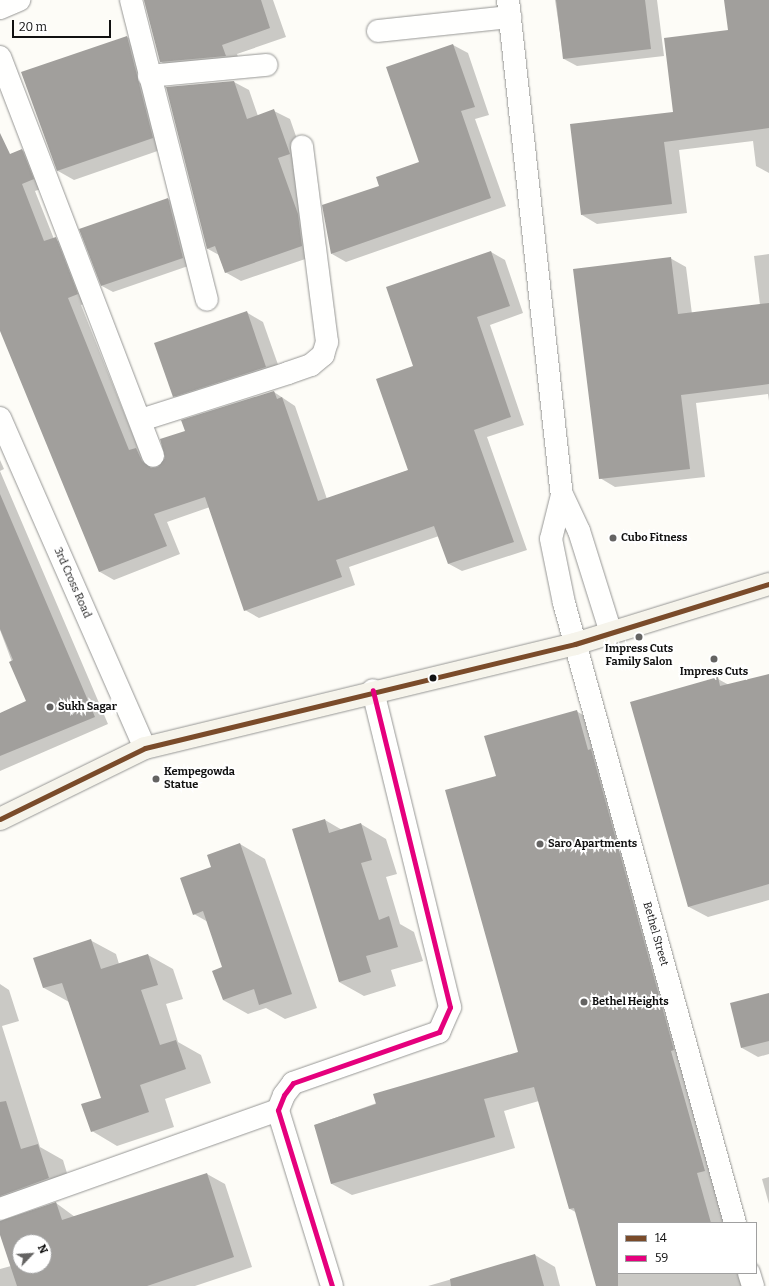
<!DOCTYPE html>
<style>
body{margin:0}
#map{position:relative;width:769px;height:1286px;overflow:hidden;background:#fdfcf7;font-family:Bitter,serif}
div>[style]{position:absolute}
[style*='--x']{left:calc(var(--x)*1px);top:calc(var(--y)*1px);width:calc(var(--w)*1px);rotate:calc(var(--a)*1deg)}
.shadow>*{inset:0;background:#0003}
.building>*{inset:0;background:#a19f9c}
.roads{filter:drop-shadow(0 0 1px #979795) drop-shadow(0 0 1px #979795)}
.street>*{height:22px;margin:-11px;padding:0 11px;transform-origin:11px;border-radius:11px;background:#fffffe}
.secondary>*{height:22px;margin:-11px;padding:0 11px;transform-origin:11px;border-radius:11px;background:#f6f4eb}
.bus-1>*{height:5px;margin:-2.5px;padding:0 2.5px;transform-origin:2.5px;border-radius:2.5px;background:#7a4b2a}
.bus-2>*{height:5px;margin:-2.5px;padding:0 2.5px;transform-origin:2.5px;border-radius:2.5px;background:#e5007d}
.dots>*{width:11px;height:11px;translate:-50% -50%;box-sizing:border-box;border:2px solid #fff;border-radius:50%}
span{translate:-50% -50%;white-space:nowrap;text-align:center;line-height:1.15;-webkit-text-stroke:4px #fff;paint-order:stroke}
.poi-label{font-size:11px;color:#111;font-weight:700}
.left{translate:0 -50%;text-align:left}
.street-label{font-size:11px;color:#111}
.legend{position:absolute;left:617px;top:1222px;width:140px;height:52px;box-sizing:border-box;background:#fff;border:1px solid #a0a0a0;margin:0;padding:5px 7px;list-style:none;font-size:12px;color:#111}
.legend li{display:flex;align-items:center;gap:8px;height:20px}
.legend b{width:20px;border:1px solid #a0a0a0}
.north{position:absolute;left:12px;top:1234px;width:40px;height:40px;box-sizing:border-box;background:#fff;border:1px solid #a0a0a0;border-radius:50%;rotate:65deg;font-size:11px;font-weight:700;line-height:16px;text-align:center;color:#111}
.north::after{content:'';display:block;margin:auto;width:14px;height:18px;background:#646362;clip-path:polygon(50% 0,100% 100%,50% 72%,0 100%)}
.scale{position:absolute;left:12px;top:20px;width:99px;height:18px;box-sizing:border-box;border:2px solid #111;border-top:0;padding-left:5px;font-size:12px;line-height:14px;white-space:nowrap;color:#111;-webkit-text-stroke:3px #fff;paint-order:stroke}
</style>
<div id="map">
<div class="shadow">
<i style="clip-path:polygon(144px 0,273px 0,286px 37px,237px 54px,241px 65px,177px 71px,161px 62px)"></i>
<i style="clip-path:polygon(555px 0,657px 0,664px 56px,577px 66px,564px 59px)"></i>
<i style="clip-path:polygon(725px 0,769px 0,769px 173px,756px 166px,753px 141px,679px 150px,687px 213px,597px 224px,582px 215px,674px 113px,729px 30px)"></i>
<i style="clip-path:polygon(127px 37px,143px 46px,169px 147px,74px 180px,58px 171px)"></i>
<i style="clip-path:polygon(453px 45px,468px 53px,489px 115px,475px 119px,506px 206px,346px 262px,332px 254px,381px 186px,420px 163px)"></i>
<i style="clip-path:polygon(234px 82px,249px 90px,258px 116px,274px 111px,290px 119px,305px 162px,293px 167px,313px 223px,317px 255px,241px 281px,225px 272px,219px 255px,208px 249px)"></i>
<i style="clip-path:polygon(22px 150px,35px 158px,47px 187px,35px 191px,54px 239px,69px 246px,91px 302px,81px 305px,139px 450px,150px 457px,155px 468px,186px 431px,274px 392px,295px 406px,327px 499px,409px 470px,414px 367px,491px 252px,505px 260px,523px 313px,490px 325px,524px 425px,487px 437px,527px 550px,462px 571px,449px 564px,439px 536px,349px 567px,355px 585px,259px 618px,245px 610px,210px 507px,167px 522px,180px 554px,114px 580px,100px 572px,0 329px,0 158px)"></i>
<i style="clip-path:polygon(168px 199px,179px 205px,194px 264px,113px 292px,102px 286px)"></i>
<i style="clip-path:polygon(769px 254px,769px 401px,768px 394px,696px 403px,705px 477px,615px 487px,600px 478px,670px 258px,686px 267px,692px 314px,760px 305px,754px 256px)"></i>
<i style="clip-path:polygon(246px 312px,263px 322px,282px 376px,190px 405px,174px 396px)"></i>
<i style="clip-path:polygon(0 460px,4px 469px,0 471px)"></i>
<i style="clip-path:polygon(0 471px,108px 724px,0 771px,0 714px,27px 702px,0 630px)"></i>
<i style="clip-path:polygon(769px 675px,769px 900px,708px 917px,689px 907px,718px 679px,729px 685px)"></i>
<i style="clip-path:polygon(576px 711px,596px 722px,727px 1223px,618px 1223px,618px 1273px,741px 1273px,752px 1286px,597px 1286px,577px 1213px,570px 1209px,539px 1101px,504px 1111px,515px 1148px,352px 1195px,332px 1184px,315px 1125px,520px 1052px,497px 777px)"></i>
<i style="clip-path:polygon(325px 820px,342px 830px,361px 824px,386px 839px,397px 874px,386px 877px,400px 924px,414px 932px,423px 961px,391px 970px,396px 986px,364px 996px,339px 982px)"></i>
<i style="clip-path:polygon(240px 844px,265px 859px,317px 1008px,285px 1019px,266px 1008px,248px 1014px,223px 1000px,224px 968px,208px 922px,194px 914px,213px 868px)"></i>
<i style="clip-path:polygon(90px 940px,116px 954px,119px 964px,148px 955px,173px 969px,183px 999px,166px 1004px,178px 1042px,201px 1055px,211px 1083px,165px 1099px,174px 1127px,117px 1146px,92px 1131px,102px 1098px,69px 1002px,44px 988px,35px 959px)"></i>
<i style="clip-path:polygon(0 984px,9px 990px,19px 1021px,2px 1026px,40px 1147px,63px 1160px,73px 1193px,0 1202px)"></i>
<i style="clip-path:polygon(769px 994px,769px 1054px,758px 1057px,742px 1048px)"></i>
<i style="clip-path:polygon(evenodd,207px 1174px,225px 1184px,252px 1267px,195px 1286px,0 1286px,0 1269px,11px 1266px,2px 1222px,56px 1203px,75px 1217px,207px 1174px,20px 1242px,44px 1242px,44px 1266px,20px 1266px,20px 1242px)"></i>
<i style="clip-path:polygon(769px 1177px,769px 1204px,762px 1179px)"></i>
<i style="clip-path:polygon(535px 1255px,555px 1267px,560px 1286px,428px 1286px)"></i>
</div>
<div class="building">
<i style="clip-path:polygon(144px 0,261px 0,270px 28px,222px 45px,226px 56px,160px 62px)"></i>
<i style="clip-path:polygon(556px 0,645px 0,651px 49px,563px 59px)"></i>
<i style="clip-path:polygon(724px 0,769px 0,769px 128px,664px 142px,672px 204px,581px 215px,570px 124px,673px 112px,664px 38px,728px 30px)"></i>
<i style="clip-path:polygon(127px 36px,153px 138px,57px 171px,21px 72px)"></i>
<i style="clip-path:polygon(453px 44px,475px 107px,461px 111px,491px 198px,331px 254px,322px 205px,379px 186px,376px 177px,419px 162px,386px 67px)"></i>
<i style="clip-path:polygon(234px 81px,247px 119px,274px 109px,290px 154px,278px 158px,298px 214px,302px 246px,225px 273px,215px 246px,207px 249px,166px 87px)"></i>
<i style="clip-path:polygon(0 133px,10px 154px,22px 149px,34px 179px,22px 184px,44px 241px,56px 237px,78px 294px,68px 298px,129px 450px,136px 448px,142px 461px,151px 468px,158px 467px,165px 458px,160px 439px,185px 431px,181px 420px,274px 391px,277px 399px,282px 397px,318px 501px,408px 470px,376px 379px,413px 366px,386px 287px,491px 251px,510px 306px,477px 317px,511px 417px,474px 430px,514px 542px,448px 564px,434px 526px,336px 560px,342px 577px,244px 611px,205px 497px,154px 514px,167px 546px,99px 572px,0 331px)"></i>
<i style="clip-path:polygon(168px 198px,183px 258px,101px 286px,79px 229px)"></i>
<i style="clip-path:polygon(671px 257px,678px 314px,769px 303px,769px 384px,681px 395px,690px 469px,599px 479px,573px 269px)"></i>
<i style="clip-path:polygon(247px 311px,266px 367px,173px 397px,154px 343px)"></i>
<i style="clip-path:polygon(0 494px,95px 717px,0 756px,0 713px,26px 701px,9px 662px,13px 660px,0 629px)"></i>
<i style="clip-path:polygon(769px 674px,769px 884px,688px 907px,630px 702px,718px 677px,720px 686px)"></i>
<i style="clip-path:polygon(577px 710px,588px 750px,591px 749px,674px 1050px,671px 1051px,705px 1171px,697px 1173px,711px 1223px,618px 1223px,618px 1286px,596px 1286px,574px 1208px,569px 1209px,534px 1087px,484px 1099px,495px 1137px,331px 1184px,314px 1125px,376px 1104px,373px 1094px,518px 1052px,445px 790px,496px 776px,484px 736px)"></i>
<i style="clip-path:polygon(325px 819px,329px 833px,361px 823px,372px 860px,361px 863px,379px 920px,389px 916px,398px 947px,366px 956px,371px 972px,339px 982px,292px 829px)"></i>
<i style="clip-path:polygon(240px 843px,292px 994px,259px 1005px,254px 989px,223px 1000px,212px 971px,222px 967px,203px 911px,193px 915px,180px 878px,211px 867px,207px 855px)"></i>
<i style="clip-path:polygon(91px 939px,101px 969px,148px 954px,158px 985px,141px 990px,160px 1045px,176px 1040px,186px 1069px,140px 1085px,149px 1112px,91px 1132px,81px 1104px,101px 1098px,62px 983px,43px 988px,33px 958px)"></i>
<i style="clip-path:polygon(769px 993px,769px 1041px,741px 1048px,730px 1003px)"></i>
<i style="clip-path:polygon(6px 1101px,21px 1149px,38px 1144px,49px 1178px,0 1196px,0 1102px)"></i>
<i style="clip-path:polygon(evenodd,207px 1173px,234px 1257px,147px 1286px,17px 1286px,0 1235px,0 1221px,56px 1202px,62px 1220px,207px 1173px,20px 1242px,44px 1242px,44px 1266px,20px 1266px,20px 1242px)"></i>
<i style="clip-path:polygon(535px 1254px,544px 1286px,451px 1286px,450px 1279px)"></i>
</div>
<div class="roads">
<div class="street">
<i style="--x:131;--y:0;--w:309;--a:75.8"></i>
<i style="--x:508;--y:0;--w:498;--a:83.8"></i>
<i style="--x:0;--y:8;--w:21;--a:-23"></i>
<i style="--x:378;--y:31;--w:133;--a:-6.1"></i>
<i style="--x:0;--y:57;--w:427;--a:69"></i>
<i style="--x:149;--y:76;--w:118;--a:-5.4"></i>
<i style="--x:0;--y:418;--w:360;--a:66.3"></i>
<i style="--x:141;--y:420;--w:154;--a:-17.7"></i>
<i style="--x:288;--y:373;--w:24;--a:-19"></i>
<i style="--x:311;--y:365;--w:16;--a:-40"></i>
<i style="--x:323;--y:355;--w:14;--a:-73"></i>
<i style="--x:327;--y:342;--w:197;--a:-97.3"></i>
<i style="--x:611;--y:633;--w:107;--a:-107.4"></i>
<i style="--x:579;--y:531;--w:40;--a:-115"></i>
<i style="--x:562;--y:495;--w:45;--a:104"></i>
<i style="--x:551;--y:539;--w:65;--a:78.5"></i>
<i style="--x:564;--y:603;--w:643;--a:74.58"></i>
<i style="--x:0;--y:1209;--w:295;--a:-19.6"></i>
<i style="--x:749;--y:1273;--w:14;--a:73"></i>
<i style="--x:332;--y:1286;--w:184;--a:-107.1"></i>
<i style="--x:278;--y:1110;--w:16;--a:-68"></i>
<i style="--x:284;--y:1095;--w:15;--a:-53"></i>
<i style="--x:293;--y:1083;--w:155;--a:-19.3"></i>
<i style="--x:439;--y:1032;--w:27;--a:-66"></i>
<i style="--x:450;--y:1007;--w:326;--a:-103.7"></i>
</div>
<div class="secondary">
<i style="--x:0;--y:819;--w:161;--a:-26.1"></i>
<i style="--x:145;--y:748;--w:442;--a:-13.6"></i>
<i style="--x:575;--y:644;--w:203;--a:-17.2"></i>
</div>
</div>
<div class="bus-1">
<i style="--x:0;--y:819;--w:161;--a:-26.1"></i>
<i style="--x:145;--y:748;--w:442;--a:-13.6"></i>
<i style="--x:575;--y:644;--w:203;--a:-17.2"></i>
</div>
<div class="bus-2">
<i style="--x:332;--y:1286;--w:184;--a:-107.1"></i>
<i style="--x:278;--y:1110;--w:16;--a:-68"></i>
<i style="--x:284;--y:1095;--w:15;--a:-53"></i>
<i style="--x:293;--y:1083;--w:155;--a:-19.3"></i>
<i style="--x:439;--y:1032;--w:27;--a:-66"></i>
<i style="--x:450;--y:1007;--w:326;--a:-103.7"></i>
</div>
<div class="dots">
<i style="left:613px;top:538px;background:#646362"></i>
<i style="left:639px;top:637px;background:#646362"></i>
<i style="left:714px;top:659px;background:#646362"></i>
<i style="left:433px;top:678px;background:#111"></i>
<i style="left:50px;top:707px;background:#646362"></i>
<i style="left:156px;top:779px;background:#646362"></i>
<i style="left:540px;top:844px;background:#646362"></i>
<i style="left:584px;top:1002px;background:#646362"></i>
</div>
<div class="poi-label">
<span class="left" style="left:621px;top:538px">Cubo Fitness</span>
<span style="left:639px;top:656px">Impress Cuts<br>Family Salon</span>
<span style="left:714px;top:672px">Impress Cuts</span>
<span class="left" style="left:58px;top:707px">Sukh Sagar</span>
<span class="left" style="left:164px;top:779px">Kempegowda<br>Statue</span>
<span class="left" style="left:548px;top:844px">Saro Apartments</span>
<span class="left" style="left:592px;top:1002px">Bethel Heights</span>
</div>
<div class="street-label">
<span style="left:72px;top:583px;rotate:66deg">3rd Cross Road</span>
<span style="left:655px;top:934px;rotate:74deg">Bethel Street</span>
</div>
<ul class="legend">
<li><b style="height:5px;background:#7a4b2a"></b>14</li>
<li><b style="height:5px;background:#e5007d"></b>59</li>
</ul>
<div class="north">N</div>
<div class="scale">20 m</div>
</div>
